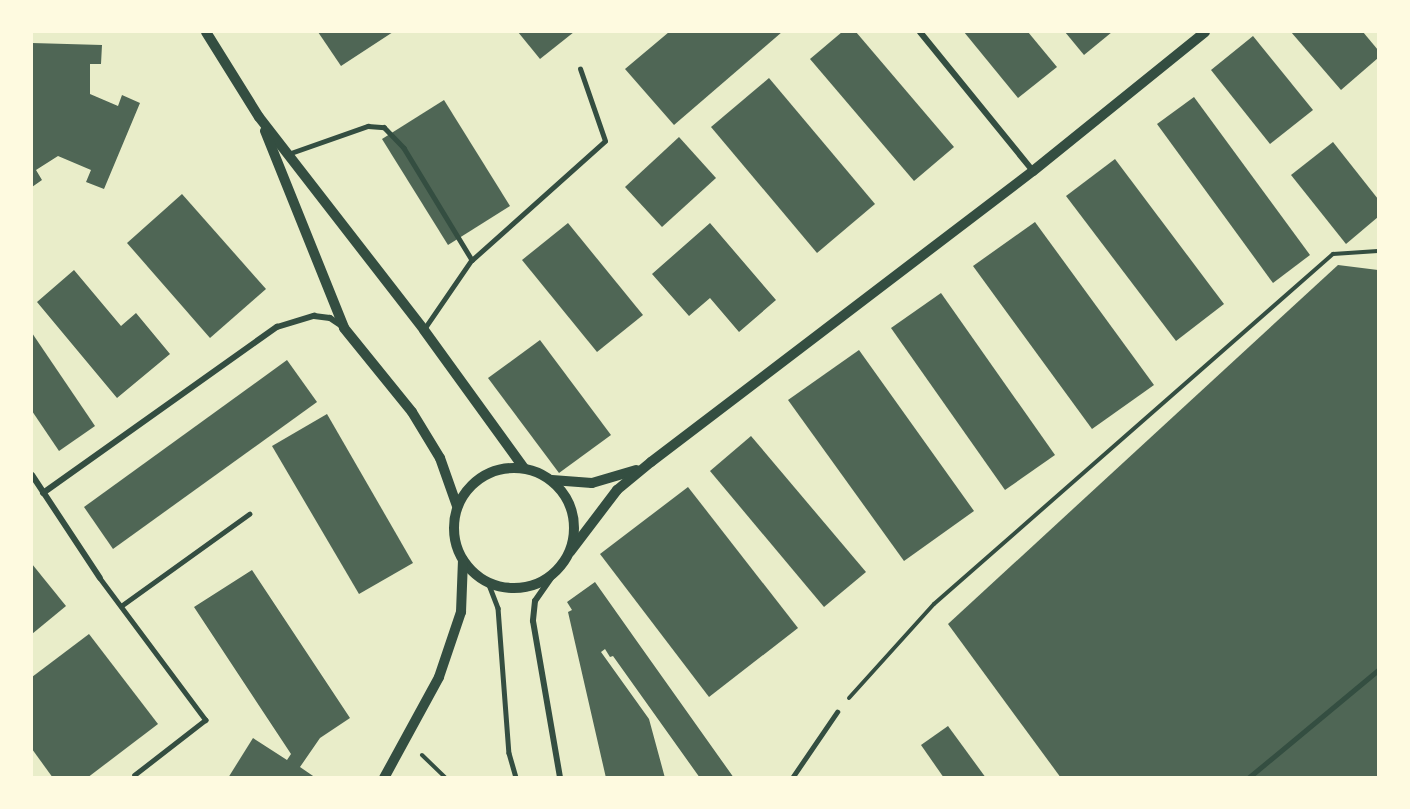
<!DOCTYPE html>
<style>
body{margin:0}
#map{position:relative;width:1410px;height:809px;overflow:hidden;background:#e9edc9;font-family:"Work Sans",sans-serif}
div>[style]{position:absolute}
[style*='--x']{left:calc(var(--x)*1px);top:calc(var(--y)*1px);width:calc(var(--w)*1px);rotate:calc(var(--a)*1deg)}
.building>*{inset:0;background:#4f6655}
.path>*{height:4px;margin:-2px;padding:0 2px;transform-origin:2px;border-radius:2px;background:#344e41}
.service>*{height:4.5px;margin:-2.25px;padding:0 2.25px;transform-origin:2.25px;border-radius:2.25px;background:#344e41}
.pedestrian>*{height:5px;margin:-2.5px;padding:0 2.5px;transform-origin:2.5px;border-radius:2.5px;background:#344e41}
.minor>*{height:6px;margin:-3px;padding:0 3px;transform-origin:3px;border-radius:3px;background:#344e41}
.tertiary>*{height:10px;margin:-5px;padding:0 5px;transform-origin:5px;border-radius:5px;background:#344e41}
.tertiary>.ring{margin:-5px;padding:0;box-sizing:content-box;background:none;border:10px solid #344e41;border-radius:50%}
span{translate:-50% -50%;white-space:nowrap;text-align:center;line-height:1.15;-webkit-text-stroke:4.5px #fefae0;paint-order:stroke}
.frame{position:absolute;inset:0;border:33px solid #fefae0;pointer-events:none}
</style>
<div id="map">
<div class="building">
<i style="clip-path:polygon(318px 32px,393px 32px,341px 66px)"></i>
<i style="clip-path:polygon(518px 32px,574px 32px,540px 59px)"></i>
<i style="clip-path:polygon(669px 32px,782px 32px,674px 125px,625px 69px)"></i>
<i style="clip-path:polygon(842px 32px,856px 32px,954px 147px,914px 181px,810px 59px)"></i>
<i style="clip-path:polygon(964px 32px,1028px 32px,1057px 67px,1018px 98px)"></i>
<i style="clip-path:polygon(1065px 32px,1112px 32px,1084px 55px)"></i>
<i style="clip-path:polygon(1291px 32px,1363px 32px,1378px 50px,1378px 58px,1341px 90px)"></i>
<i style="clip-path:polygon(1253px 36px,1313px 110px,1270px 144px,1211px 70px)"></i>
<i style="clip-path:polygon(32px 43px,102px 45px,101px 64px,90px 64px,90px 94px,118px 106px,122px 95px,140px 103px,104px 189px,86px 182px,91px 170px,58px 156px,36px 170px,42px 180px,32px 187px)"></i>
<i style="clip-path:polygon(769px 78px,875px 204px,817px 253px,711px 127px)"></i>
<i style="clip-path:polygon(1194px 97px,1310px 255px,1273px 283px,1157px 124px)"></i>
<i style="clip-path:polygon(444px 100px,510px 206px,448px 245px,382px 139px)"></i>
<i style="clip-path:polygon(679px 137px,716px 178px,662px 227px,625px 187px)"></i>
<i style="clip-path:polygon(1333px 142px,1378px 199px,1378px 217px,1346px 244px,1291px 175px)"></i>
<i style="clip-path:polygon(1115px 159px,1224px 304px,1176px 341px,1066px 196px)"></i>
<i style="clip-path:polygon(182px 194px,266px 289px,210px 338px,127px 243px)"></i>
<i style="clip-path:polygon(1035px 222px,1154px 385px,1092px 429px,973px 266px)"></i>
<i style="clip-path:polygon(568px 223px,643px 315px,597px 352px,522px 260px)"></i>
<i style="clip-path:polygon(710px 223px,776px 300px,739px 332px,710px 298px,689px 316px,652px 274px)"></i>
<i style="clip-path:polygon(1338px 265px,1378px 270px,1378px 778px,1061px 778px,948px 624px)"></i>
<i style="clip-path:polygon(74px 270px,121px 326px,136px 313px,170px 354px,117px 398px,37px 302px)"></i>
<i style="clip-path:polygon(941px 293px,1055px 455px,1005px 490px,891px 328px)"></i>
<i style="clip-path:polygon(32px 333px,95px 426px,59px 451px,32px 411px)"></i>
<i style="clip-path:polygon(540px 340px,611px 435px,559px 473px,488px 378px)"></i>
<i style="clip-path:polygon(859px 350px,974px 511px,904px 561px,788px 400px)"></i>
<i style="clip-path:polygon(287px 360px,317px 402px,113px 549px,84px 507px)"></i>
<i style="clip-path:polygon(327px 414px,413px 563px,359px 594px,272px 446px)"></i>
<i style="clip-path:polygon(751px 436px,866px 572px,824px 607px,710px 471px)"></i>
<i style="clip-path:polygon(688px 487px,798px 628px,709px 697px,600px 554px)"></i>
<i style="clip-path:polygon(32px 564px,66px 606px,32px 634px)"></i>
<i style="clip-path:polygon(252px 570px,350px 718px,320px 738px,300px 767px,316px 778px,228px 778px,253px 738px,287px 760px,291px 754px,194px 607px)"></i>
<i style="clip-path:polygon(595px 582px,636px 640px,734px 778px,700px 778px,613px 656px,610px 657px,605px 649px,601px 652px,649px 719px,665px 778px,606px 778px,568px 612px,572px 610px,567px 602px)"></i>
<i style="clip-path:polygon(89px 634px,158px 724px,87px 778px,53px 778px,32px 749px,32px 677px)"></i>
<i style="clip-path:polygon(948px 726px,986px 778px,944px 778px,921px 745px)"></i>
</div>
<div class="path">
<i style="--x:849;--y:698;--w:127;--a:-47.9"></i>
<i style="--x:934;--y:604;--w:531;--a:-41.26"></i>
<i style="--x:1333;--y:254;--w:45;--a:-3.8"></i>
<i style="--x:422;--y:755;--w:33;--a:44"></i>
</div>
<div class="service">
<i style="--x:288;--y:154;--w:85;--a:-19.3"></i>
<i style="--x:368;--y:126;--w:16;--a:4"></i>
<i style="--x:384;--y:127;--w:29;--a:46"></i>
<i style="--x:404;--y:148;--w:131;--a:58.7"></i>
<i style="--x:472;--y:260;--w:85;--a:124.4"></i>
<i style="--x:472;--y:260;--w:178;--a:-41.8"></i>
<i style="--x:605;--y:141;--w:76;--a:-109.1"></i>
<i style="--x:100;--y:578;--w:177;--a:53.3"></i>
<i style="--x:206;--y:720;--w:90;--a:142.2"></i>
<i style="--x:488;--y:582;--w:28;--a:69"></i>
<i style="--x:498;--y:608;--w:145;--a:85.7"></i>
<i style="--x:509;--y:753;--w:26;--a:74"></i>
<i style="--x:121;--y:606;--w:158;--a:-35.7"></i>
<i style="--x:792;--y:778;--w:80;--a:-55.7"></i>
</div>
<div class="pedestrian">
<i style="--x:1248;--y:778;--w:169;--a:-39.7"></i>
</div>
<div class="minor">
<i style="--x:920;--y:32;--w:179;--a:50.9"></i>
<i style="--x:32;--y:475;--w:123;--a:56.6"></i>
<i style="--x:43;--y:493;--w:287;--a:-35.4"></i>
<i style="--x:277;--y:327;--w:39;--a:-17"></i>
<i style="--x:314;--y:316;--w:16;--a:7"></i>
<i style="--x:330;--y:318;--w:14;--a:34"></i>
<i style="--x:558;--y:568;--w:40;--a:124.9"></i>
<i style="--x:535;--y:601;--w:20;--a:96"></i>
<i style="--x:533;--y:621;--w:159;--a:80.2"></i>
</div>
<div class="tertiary">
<i style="--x:206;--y:32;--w:100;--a:58.1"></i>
<i style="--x:259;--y:117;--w:269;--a:52.2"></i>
<i style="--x:424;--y:330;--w:170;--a:54.1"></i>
<i style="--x:265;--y:131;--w:212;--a:68.1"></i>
<i style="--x:344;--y:328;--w:108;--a:51"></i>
<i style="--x:412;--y:412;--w:54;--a:58.7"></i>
<i style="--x:440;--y:458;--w:51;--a:70.5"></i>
<i class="ring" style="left:454px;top:468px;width:110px;height:110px"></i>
<i style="--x:552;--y:480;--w:40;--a:4.3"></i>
<i style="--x:592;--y:483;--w:46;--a:-16.5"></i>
<i style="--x:570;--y:552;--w:78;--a:-52.8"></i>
<i style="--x:617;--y:490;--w:44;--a:-39.5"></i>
<i style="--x:651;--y:462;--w:480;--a:-37.3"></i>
<i style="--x:1033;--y:171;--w:221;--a:-38.9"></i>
<i style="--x:384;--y:778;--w:115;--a:-61.4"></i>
<i style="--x:439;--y:677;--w:69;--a:-71.3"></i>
<i style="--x:461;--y:612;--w:52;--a:-87.8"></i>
</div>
<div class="frame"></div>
</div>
